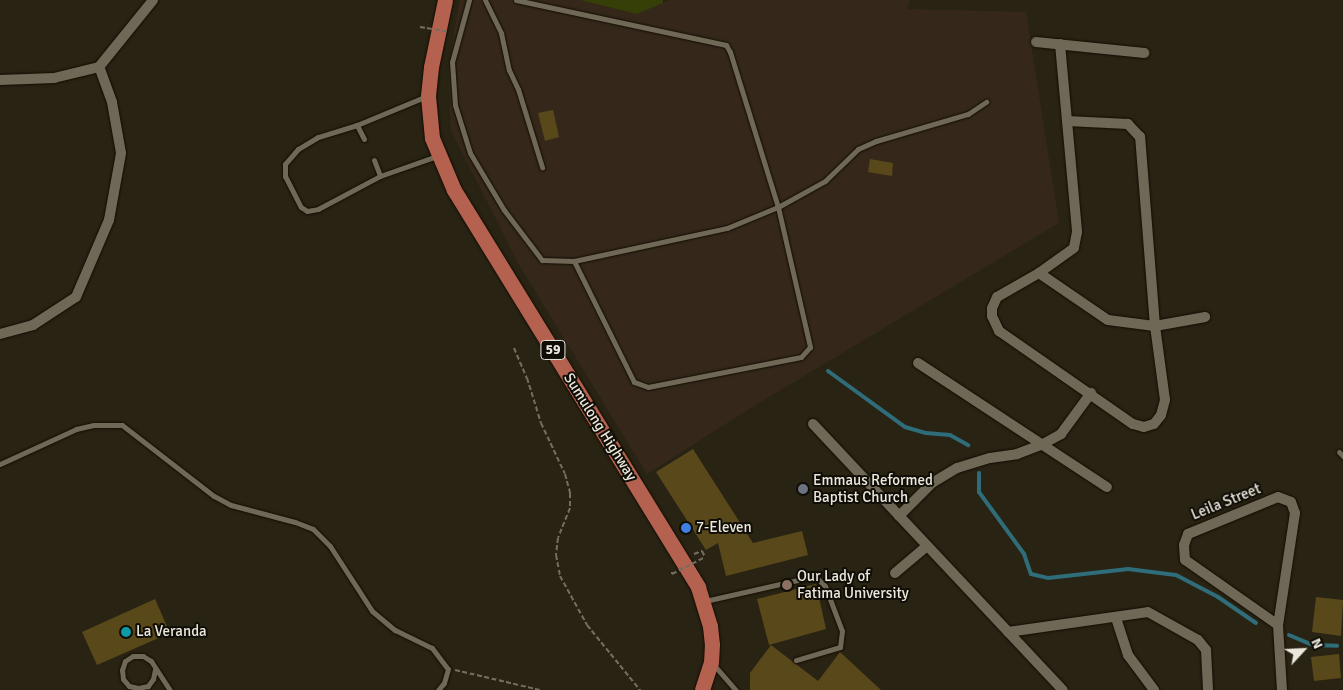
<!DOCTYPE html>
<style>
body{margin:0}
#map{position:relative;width:1343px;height:690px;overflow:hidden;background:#292313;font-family:Signika,sans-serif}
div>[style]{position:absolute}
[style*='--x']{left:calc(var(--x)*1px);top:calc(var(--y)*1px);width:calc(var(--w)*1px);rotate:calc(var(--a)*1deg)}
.industrial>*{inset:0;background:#35281b}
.green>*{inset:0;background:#363f08}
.stream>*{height:4px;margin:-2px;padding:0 2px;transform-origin:2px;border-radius:2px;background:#2e6d79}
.building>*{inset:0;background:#58481a}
.path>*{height:2px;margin-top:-1px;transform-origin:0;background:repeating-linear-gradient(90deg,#736e60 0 5px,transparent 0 7.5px)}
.roads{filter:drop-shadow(0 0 1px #120c01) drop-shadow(0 0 1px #120c01)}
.service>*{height:5px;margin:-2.5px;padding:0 2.5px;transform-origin:2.5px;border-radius:2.5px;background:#6f6856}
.minor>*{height:10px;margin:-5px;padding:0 5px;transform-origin:5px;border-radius:5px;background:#6f6856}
.primary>*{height:15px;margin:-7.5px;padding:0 7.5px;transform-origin:7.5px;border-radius:7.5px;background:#b5614f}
.path-bridge>*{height:2px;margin-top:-1px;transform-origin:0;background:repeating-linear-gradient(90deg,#736e60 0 5px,transparent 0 7.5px)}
.dots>*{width:14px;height:14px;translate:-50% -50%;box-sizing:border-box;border:2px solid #0f0d06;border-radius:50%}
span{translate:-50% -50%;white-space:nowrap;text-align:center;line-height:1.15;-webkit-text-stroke:4px #0f0d06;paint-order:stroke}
.shield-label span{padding:1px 4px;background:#0f0d06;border:1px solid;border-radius:4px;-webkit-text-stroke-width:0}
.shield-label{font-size:14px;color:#ebe7dd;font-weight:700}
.street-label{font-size:15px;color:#ebe7dd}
.poi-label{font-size:15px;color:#ebe7dd}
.left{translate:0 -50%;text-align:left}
.north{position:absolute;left:1278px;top:625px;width:50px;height:50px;-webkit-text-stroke:4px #0f0d06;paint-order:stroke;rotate:65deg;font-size:14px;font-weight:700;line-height:20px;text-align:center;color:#ebe7dd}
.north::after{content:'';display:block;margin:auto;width:18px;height:22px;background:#ebe7dd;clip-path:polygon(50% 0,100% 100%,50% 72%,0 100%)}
</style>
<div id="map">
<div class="industrial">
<i style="clip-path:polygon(460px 0,580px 0,637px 14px,669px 0,910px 0,907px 9px,1026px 12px,1059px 223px,749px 409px,647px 474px,518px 263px,451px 130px,448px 67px)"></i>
</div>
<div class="green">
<i style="clip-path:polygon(580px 0,663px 0,663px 3px,637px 14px)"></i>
</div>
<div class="stream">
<i style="--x:828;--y:371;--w:95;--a:36"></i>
<i style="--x:905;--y:427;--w:22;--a:16"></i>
<i style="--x:926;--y:433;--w:24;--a:5"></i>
<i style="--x:950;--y:435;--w:21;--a:29"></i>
<i style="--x:979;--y:473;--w:19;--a:90"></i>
<i style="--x:979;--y:492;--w:77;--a:54"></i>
<i style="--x:1024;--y:554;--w:21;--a:71"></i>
<i style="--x:1031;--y:574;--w:17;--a:13"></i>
<i style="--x:1048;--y:578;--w:81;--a:-6.4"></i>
<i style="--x:1128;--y:569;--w:48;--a:7.1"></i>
<i style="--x:1176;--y:575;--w:47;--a:27.6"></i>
<i style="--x:1218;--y:597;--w:46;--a:34.4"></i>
<i style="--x:1289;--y:635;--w:26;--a:23"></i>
<i style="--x:1313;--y:645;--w:24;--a:2"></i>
</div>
<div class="building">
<i style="clip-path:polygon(553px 110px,559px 137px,545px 141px,538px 113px)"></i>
<i style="clip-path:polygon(870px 159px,893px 163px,892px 176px,868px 172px)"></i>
<i style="clip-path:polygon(693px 449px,753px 543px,802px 531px,808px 555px,726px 576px,718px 543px,706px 550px,656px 472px)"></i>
<i style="clip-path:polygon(816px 584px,826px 629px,769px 645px,757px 599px)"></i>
<i style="clip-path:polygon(1316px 597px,1343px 600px,1341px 636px,1312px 632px)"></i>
<i style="clip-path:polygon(155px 599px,170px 633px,97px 665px,82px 632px)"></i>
<i style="clip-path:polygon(771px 645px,818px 681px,840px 652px,881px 690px,750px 690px,750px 673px)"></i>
<i style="clip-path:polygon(1339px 654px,1341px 678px,1314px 681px,1311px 657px)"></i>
</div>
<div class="path">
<i style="--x:514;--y:348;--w:33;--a:67"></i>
<i style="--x:527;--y:378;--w:47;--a:72.7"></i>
<i style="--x:541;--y:423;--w:56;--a:64.8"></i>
<i style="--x:565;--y:474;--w:20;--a:75"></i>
<i style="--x:570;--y:493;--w:15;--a:90"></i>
<i style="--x:570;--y:508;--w:32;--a:112"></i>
<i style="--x:558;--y:538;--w:17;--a:97"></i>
<i style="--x:556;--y:555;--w:21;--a:79"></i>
<i style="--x:560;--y:576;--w:56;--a:61.1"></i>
<i style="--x:587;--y:625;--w:84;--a:50.8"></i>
<i style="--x:694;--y:554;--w:9;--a:-21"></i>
<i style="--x:702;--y:551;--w:7;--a:63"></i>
<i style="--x:455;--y:670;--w:87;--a:13.2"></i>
</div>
<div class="roads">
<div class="service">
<i style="--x:469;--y:0;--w:64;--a:105.3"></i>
<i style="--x:452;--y:62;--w:43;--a:86"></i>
<i style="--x:455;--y:105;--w:50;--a:72.6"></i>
<i style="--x:470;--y:153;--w:66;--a:59.2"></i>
<i style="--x:504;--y:210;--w:63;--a:52.8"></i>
<i style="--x:542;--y:260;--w:32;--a:2"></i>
<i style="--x:574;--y:261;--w:157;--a:-12.2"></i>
<i style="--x:727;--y:228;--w:55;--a:-22.4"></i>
<i style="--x:778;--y:207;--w:54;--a:-29"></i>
<i style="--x:825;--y:181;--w:46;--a:-44.1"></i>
<i style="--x:858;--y:149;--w:20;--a:-24"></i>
<i style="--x:876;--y:141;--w:96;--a:-16.4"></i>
<i style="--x:968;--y:114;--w:22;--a:-34"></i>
<i style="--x:485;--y:0;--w:37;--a:64"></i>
<i style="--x:501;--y:33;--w:38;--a:78"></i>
<i style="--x:509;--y:70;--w:21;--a:65"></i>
<i style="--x:518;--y:89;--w:82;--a:72.9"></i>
<i style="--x:516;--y:0;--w:215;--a:12.1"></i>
<i style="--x:726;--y:45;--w:8;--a:60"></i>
<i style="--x:730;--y:52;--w:162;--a:72.8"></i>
<i style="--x:778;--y:207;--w:144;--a:77.1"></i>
<i style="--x:810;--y:347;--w:13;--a:132"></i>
<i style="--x:801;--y:357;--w:156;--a:168.9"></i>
<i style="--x:648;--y:387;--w:15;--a:-160"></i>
<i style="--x:634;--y:382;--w:135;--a:-116.4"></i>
<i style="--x:357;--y:125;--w:41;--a:162.9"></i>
<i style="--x:318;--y:137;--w:23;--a:149"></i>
<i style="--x:298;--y:149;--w:20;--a:131"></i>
<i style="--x:285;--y:164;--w:12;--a:90"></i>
<i style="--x:285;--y:176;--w:35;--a:63"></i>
<i style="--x:301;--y:207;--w:7;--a:34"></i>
<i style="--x:307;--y:211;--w:11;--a:-10"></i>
<i style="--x:318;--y:209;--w:70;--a:-28"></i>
<i style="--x:364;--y:139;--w:16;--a:-117"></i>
<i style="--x:357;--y:125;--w:76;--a:-22.5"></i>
<i style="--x:374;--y:160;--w:17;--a:69"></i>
<i style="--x:380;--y:176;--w:60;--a:-19.3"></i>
<i style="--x:1339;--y:452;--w:6;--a:45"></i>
<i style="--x:0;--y:464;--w:84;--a:-24.7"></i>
<i style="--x:76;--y:429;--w:18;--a:-13"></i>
<i style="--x:94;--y:425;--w:28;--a:0"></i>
<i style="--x:122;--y:425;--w:116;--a:37.7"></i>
<i style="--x:214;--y:496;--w:19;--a:28"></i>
<i style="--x:231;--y:505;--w:66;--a:14.9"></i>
<i style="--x:295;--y:522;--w:19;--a:21"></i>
<i style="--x:313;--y:529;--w:24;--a:45"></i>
<i style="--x:330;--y:546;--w:77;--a:57.1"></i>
<i style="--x:372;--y:611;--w:30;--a:40"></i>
<i style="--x:395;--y:630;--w:41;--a:25.9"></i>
<i style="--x:432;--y:648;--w:26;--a:53"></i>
<i style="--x:448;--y:669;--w:15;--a:106"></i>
<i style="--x:444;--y:683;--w:9;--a:131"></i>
<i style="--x:705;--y:601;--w:113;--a:-12.8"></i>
<i style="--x:815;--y:576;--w:14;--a:45"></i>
<i style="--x:825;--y:586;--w:48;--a:69.3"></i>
<i style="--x:842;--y:631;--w:16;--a:97"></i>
<i style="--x:840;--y:647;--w:46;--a:163.5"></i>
<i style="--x:713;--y:664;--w:35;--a:49"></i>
<i style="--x:155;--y:669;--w:10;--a:101"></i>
<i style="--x:153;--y:679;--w:9;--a:126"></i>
<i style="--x:148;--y:686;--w:10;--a:169"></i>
<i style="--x:138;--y:688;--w:9;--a:-167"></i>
<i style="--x:129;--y:686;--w:9;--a:-131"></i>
<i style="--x:123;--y:679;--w:9;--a:-96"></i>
<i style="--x:122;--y:670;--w:9;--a:-72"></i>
<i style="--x:125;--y:661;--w:9;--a:-32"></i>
<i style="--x:133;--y:656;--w:10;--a:0"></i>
<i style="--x:143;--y:656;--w:9;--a:32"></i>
<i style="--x:151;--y:661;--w:35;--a:57"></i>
</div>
<div class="minor">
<i style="--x:1036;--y:42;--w:109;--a:5.8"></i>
<i style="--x:1060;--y:44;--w:189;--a:84.8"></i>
<i style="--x:1077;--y:232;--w:16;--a:101"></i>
<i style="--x:1074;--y:248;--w:43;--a:144.5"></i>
<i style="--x:1039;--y:273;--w:48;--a:150.3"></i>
<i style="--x:997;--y:297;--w:12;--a:114"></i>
<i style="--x:992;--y:308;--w:8;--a:90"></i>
<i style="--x:992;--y:316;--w:17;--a:65"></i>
<i style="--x:999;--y:331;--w:163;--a:34.8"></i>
<i style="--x:1133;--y:424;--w:11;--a:15"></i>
<i style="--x:1144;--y:427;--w:10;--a:-17"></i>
<i style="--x:1154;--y:424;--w:11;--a:-52"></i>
<i style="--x:1161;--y:415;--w:16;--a:-75"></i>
<i style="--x:1165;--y:400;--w:75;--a:-97.7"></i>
<i style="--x:1155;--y:326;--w:190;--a:-94.5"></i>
<i style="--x:1140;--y:137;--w:18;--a:-133"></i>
<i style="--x:1128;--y:124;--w:61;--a:-177.2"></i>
<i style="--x:0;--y:80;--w:54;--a:-2.1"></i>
<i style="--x:54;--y:78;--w:46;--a:-13.7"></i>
<i style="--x:99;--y:67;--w:86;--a:-51.1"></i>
<i style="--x:1039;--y:273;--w:83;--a:34.3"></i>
<i style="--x:1108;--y:320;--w:47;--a:7.3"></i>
<i style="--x:1155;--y:326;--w:51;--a:-10.2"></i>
<i style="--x:0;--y:334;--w:34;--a:-15"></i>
<i style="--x:33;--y:325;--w:51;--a:-33.1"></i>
<i style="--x:76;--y:297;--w:84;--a:-66.8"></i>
<i style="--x:109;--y:220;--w:68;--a:-79.8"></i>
<i style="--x:121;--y:153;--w:52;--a:-100"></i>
<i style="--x:112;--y:102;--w:37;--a:-110"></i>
<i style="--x:918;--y:363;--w:226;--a:33.3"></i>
<i style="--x:813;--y:424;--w:365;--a:46.8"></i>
<i style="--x:1278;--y:497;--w:14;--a:21"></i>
<i style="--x:1291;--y:502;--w:12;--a:70"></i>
<i style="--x:1295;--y:513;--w:113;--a:98.6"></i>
<i style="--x:1278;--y:625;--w:113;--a:-145"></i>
<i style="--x:1185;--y:560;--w:15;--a:-94"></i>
<i style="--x:1184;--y:545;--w:12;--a:-70"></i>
<i style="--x:1188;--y:534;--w:97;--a:-22.3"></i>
<i style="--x:899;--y:516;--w:47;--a:-45"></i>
<i style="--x:932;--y:483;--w:29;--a:-31"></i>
<i style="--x:957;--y:468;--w:34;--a:-17"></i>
<i style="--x:990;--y:458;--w:27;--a:-8"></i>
<i style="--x:1017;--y:454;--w:28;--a:-21"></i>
<i style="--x:1043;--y:444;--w:21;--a:-29"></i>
<i style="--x:1061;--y:434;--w:51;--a:-53.8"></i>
<i style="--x:895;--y:573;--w:42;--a:-40.2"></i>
<i style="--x:1116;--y:618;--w:39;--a:72"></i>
<i style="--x:1128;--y:655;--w:44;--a:53.4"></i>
<i style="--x:1278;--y:625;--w:65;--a:86.5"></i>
<i style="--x:1008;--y:632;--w:141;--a:-8.1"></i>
<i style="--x:1148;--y:612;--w:57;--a:29.2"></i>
<i style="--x:1198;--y:640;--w:13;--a:51"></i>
<i style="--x:1206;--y:650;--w:40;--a:87.1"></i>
</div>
<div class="primary">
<i style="--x:445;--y:0;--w:68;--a:101.8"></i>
<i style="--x:431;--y:67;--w:29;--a:96"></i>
<i style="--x:428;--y:96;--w:42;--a:84.6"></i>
<i style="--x:432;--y:138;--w:56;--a:67.1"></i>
<i style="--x:454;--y:190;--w:466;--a:58.4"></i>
<i style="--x:698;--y:587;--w:41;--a:72.9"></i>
<i style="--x:710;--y:626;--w:18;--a:84"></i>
<i style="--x:712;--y:644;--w:18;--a:93"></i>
<i style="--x:711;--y:662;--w:29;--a:108"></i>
</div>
</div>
<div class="path-bridge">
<i style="--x:420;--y:27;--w:30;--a:9"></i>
<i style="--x:672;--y:572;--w:2;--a:90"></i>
<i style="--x:672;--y:574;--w:37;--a:-27"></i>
</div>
<div class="dots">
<i style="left:803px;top:489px;background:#6b7280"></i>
<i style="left:686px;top:528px;background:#3f7fe0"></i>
<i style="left:787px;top:585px;background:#8d6e63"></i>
<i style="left:126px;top:632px;background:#0f9aa8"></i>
</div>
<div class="shield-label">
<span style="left:553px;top:350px">59</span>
</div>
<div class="street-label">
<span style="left:600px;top:427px;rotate:58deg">Sumulong Highway</span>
<span style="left:1226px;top:502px;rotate:-22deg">Leila Street</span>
</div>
<div class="poi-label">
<span class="left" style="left:813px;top:489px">Emmaus Reformed<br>Baptist Church</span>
<span class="left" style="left:696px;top:528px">7-Eleven</span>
<span class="left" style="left:797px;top:585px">Our Lady of<br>Fatima University</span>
<span class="left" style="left:136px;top:632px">La Veranda</span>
</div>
<div class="north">N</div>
</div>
